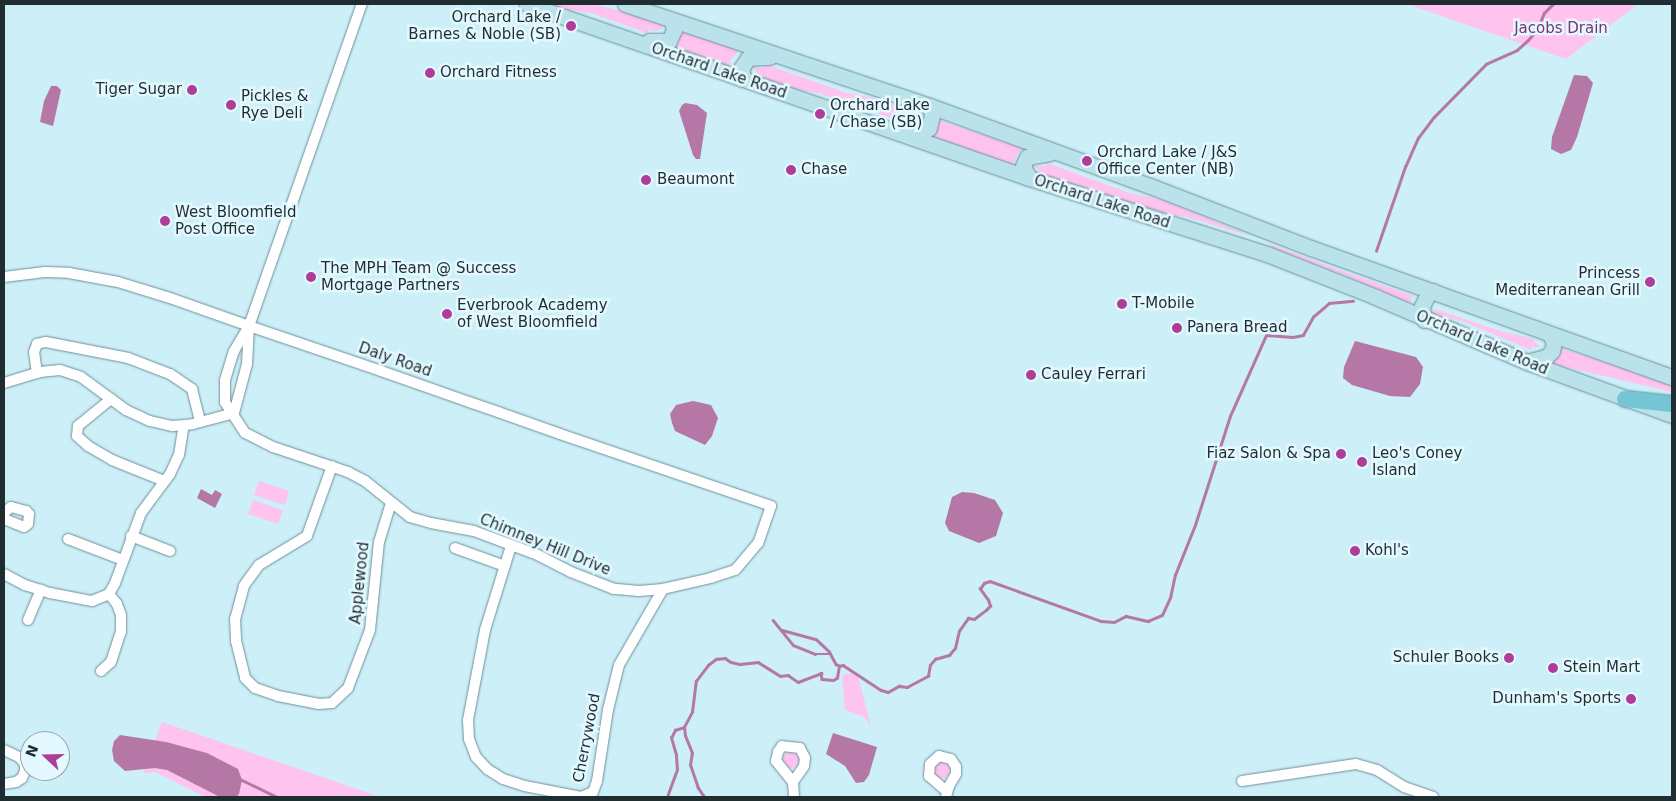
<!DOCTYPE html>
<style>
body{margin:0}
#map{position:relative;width:1676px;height:801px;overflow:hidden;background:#cceff8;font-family:"DejaVu Sans",sans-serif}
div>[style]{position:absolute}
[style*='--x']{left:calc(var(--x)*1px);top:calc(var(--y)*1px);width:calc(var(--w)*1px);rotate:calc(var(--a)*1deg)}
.green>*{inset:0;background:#fec3ef}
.round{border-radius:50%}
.water>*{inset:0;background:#b578a6}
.stream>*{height:2.5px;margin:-1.25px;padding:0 1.25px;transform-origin:1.25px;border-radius:1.25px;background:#b578a6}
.roads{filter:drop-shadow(0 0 1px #6e8f98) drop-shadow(0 0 1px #6e8f98)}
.street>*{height:10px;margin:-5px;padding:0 5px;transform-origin:5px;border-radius:5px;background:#fff}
.secondary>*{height:15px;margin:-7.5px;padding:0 7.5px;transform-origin:7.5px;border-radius:7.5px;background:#b9e2ea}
.primary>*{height:16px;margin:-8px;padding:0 8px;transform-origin:8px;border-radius:8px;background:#74c6d6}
.dots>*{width:14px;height:14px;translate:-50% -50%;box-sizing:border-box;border:2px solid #e4f9ff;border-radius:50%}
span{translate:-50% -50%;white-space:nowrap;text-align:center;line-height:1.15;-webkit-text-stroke:5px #e4f9ff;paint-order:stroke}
.poi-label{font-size:15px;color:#1f2d30}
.right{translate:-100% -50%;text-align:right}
.left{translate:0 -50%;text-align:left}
.park-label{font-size:15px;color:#7d336e}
.street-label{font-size:15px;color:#1f2d30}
.frame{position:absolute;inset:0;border:5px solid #1f2d30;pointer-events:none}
.north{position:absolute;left:20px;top:731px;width:50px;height:50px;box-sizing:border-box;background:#e4f9ff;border:1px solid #95a7ac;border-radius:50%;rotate:291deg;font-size:14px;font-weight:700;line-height:20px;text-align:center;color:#1f2d30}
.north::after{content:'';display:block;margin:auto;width:18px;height:22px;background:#ae3d99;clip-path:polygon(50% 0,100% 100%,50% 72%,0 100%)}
</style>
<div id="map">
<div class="green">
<i style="clip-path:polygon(547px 4px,591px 4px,637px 14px,662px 23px,662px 29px,655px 31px,649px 29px,647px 33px,591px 13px,561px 9px)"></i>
<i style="clip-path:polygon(1407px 4px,1638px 4px,1566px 59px)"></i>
<i style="clip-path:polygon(682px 30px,739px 50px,730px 61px,729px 67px,673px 47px)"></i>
<i style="clip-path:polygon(765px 64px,847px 93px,878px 99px,916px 112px,915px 115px,919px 118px,916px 120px,907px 120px,906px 123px,822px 94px,790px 88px,756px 76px,757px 72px,752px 67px,764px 68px)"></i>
<i style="clip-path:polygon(939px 120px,1022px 148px,1016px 156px,1013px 165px,929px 137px)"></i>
<i style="clip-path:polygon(1047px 163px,1130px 193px,1163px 200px,1251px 236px,1187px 217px,1157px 213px,1038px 174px,1039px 170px,1034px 166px,1046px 166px)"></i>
<i style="clip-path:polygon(1272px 245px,1320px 263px,1413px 296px,1409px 303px,1347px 276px,1271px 248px)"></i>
<i style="clip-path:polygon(1435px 309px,1500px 331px,1534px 339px,1534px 342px,1541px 347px,1532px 347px,1531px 350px,1462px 321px,1433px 314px)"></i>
<i style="clip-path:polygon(1560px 348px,1672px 384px,1672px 392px,1557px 365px,1552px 363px)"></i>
<i style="clip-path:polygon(259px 481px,289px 491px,285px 505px,254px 495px)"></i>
<i style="clip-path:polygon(253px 500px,283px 510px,278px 524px,248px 514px)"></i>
<i style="clip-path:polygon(852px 673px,858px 677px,871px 726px,865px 717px,845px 710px,842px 675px)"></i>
<i style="clip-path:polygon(162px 722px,380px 797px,206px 797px,155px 772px,143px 773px)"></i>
<i class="round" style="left:783px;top:752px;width:16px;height:16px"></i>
<i class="round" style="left:934px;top:762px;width:16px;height:16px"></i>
</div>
<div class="water">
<i style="clip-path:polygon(1574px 75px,1587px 76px,1593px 83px,1577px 137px,1571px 150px,1561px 154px,1551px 149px,1552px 137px)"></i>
<i style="clip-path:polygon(51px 86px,57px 86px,61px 90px,53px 126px,40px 122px,44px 101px)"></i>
<i style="clip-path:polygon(685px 103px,697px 105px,707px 113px,700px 159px,696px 159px,693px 155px,679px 111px,682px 105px)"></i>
<i style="clip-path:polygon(1355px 341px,1416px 357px,1423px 367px,1420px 384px,1410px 397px,1390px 396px,1352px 385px,1343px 378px,1344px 367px)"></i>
<i style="clip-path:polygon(693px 401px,711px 405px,718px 418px,712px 436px,705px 445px,675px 431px,672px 423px,670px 414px,676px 405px)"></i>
<i style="clip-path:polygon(201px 489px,212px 495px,215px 490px,222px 494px,215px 508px,197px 498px)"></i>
<i style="clip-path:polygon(962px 492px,974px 493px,995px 500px,1003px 513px,996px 536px,979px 543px,949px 531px,945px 523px,952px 497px)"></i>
<i style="clip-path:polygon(833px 733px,877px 747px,869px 775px,864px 782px,856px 783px,845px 766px,826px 754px)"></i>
<i style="clip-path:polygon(120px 735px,166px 742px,207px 753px,238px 769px,242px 780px,239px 794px,236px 797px,220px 797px,167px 770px,155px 768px,125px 771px,114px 761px,112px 750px,114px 741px)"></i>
</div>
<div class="stream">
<i style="--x:1376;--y:251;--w:89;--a:-71"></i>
<i style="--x:1405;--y:167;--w:32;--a:-66"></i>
<i style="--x:1418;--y:138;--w:26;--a:-53"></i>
<i style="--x:1434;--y:117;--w:74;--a:-45.5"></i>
<i style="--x:1486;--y:64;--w:34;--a:-24"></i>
<i style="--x:1517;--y:50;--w:13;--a:-42"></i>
<i style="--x:1527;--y:41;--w:15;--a:-48"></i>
<i style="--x:1537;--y:30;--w:18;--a:-68"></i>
<i style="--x:1544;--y:13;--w:13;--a:-45"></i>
<i style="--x:773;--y:620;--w:32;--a:51"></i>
<i style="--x:793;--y:645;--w:24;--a:22"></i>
<i style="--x:815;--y:654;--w:16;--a:0"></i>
<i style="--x:782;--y:630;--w:35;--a:15"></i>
<i style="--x:816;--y:639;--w:18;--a:43"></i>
<i style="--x:829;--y:651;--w:15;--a:62"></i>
<i style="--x:836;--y:664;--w:4;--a:27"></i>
<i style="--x:240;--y:779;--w:41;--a:25.9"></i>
<i style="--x:667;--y:797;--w:29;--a:-70"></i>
<i style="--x:677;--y:770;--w:15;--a:-94"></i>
<i style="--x:676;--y:755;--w:18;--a:-106"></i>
<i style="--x:671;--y:738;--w:9;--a:-63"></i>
<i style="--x:675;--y:730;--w:9;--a:-18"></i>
<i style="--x:704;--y:797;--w:11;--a:-124"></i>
<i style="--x:698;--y:788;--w:24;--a:-109"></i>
<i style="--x:690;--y:765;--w:12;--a:-81"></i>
<i style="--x:692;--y:753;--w:18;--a:-112"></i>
<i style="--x:685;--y:736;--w:9;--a:-96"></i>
<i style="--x:684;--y:727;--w:17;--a:-62"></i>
<i style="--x:692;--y:712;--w:31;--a:-83"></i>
<i style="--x:696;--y:681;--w:20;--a:-53"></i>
<i style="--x:708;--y:665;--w:10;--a:-37"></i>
<i style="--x:716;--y:659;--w:9;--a:-6"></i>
<i style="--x:725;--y:658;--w:7;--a:34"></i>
<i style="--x:731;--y:662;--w:9;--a:13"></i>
<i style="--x:740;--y:664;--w:18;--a:-6"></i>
<i style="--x:758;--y:662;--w:26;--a:32"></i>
<i style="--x:780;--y:676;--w:8;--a:-7"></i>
<i style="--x:788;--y:675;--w:12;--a:35"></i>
<i style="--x:798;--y:682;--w:25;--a:-21"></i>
<i style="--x:821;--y:673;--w:6;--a:81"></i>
<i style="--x:822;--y:679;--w:11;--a:5"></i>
<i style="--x:833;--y:680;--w:4;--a:-27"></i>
<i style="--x:837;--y:678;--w:12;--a:-81"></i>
<i style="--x:839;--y:666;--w:4;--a:-14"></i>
<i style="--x:843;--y:665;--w:45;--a:33.3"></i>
<i style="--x:881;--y:690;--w:7;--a:16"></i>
<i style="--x:888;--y:692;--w:13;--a:-29"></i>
<i style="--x:899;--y:686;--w:8;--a:7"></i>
<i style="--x:907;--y:687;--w:24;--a:-28"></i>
<i style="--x:928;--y:676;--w:11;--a:-80"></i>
<i style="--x:930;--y:665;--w:8;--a:-50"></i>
<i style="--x:935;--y:659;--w:15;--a:-16"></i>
<i style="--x:949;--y:655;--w:9;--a:-49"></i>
<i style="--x:955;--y:648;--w:17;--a:-77"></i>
<i style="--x:959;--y:631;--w:16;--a:-55"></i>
<i style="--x:968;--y:618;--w:6;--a:9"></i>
<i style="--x:974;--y:619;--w:15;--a:-37"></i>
<i style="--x:986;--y:610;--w:6;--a:-45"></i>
<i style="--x:990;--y:606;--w:6;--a:-108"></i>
<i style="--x:988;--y:600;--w:14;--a:-126"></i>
<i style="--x:980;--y:589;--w:7;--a:-56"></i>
<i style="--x:984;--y:583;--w:6;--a:-18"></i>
<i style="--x:990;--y:581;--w:118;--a:19.8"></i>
<i style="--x:1101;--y:621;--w:13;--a:4"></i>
<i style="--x:1114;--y:622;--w:13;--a:-27"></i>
<i style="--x:1126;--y:616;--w:23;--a:13"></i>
<i style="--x:1148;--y:621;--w:15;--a:-23"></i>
<i style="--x:1162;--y:615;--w:19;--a:-65"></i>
<i style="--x:1170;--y:598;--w:24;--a:-78"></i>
<i style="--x:1175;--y:575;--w:54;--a:-68.2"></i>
<i style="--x:1195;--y:525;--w:114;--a:-72.2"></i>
<i style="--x:1230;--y:416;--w:89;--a:-66"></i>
<i style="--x:1266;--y:335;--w:27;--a:4"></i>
<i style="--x:1293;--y:337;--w:10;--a:-11"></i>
<i style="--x:1303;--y:335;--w:21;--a:-61"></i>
<i style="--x:1313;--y:317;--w:21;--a:-41"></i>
<i style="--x:1329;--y:303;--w:24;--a:-5"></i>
</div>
<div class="roads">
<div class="street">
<i style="--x:4;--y:277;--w:41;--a:-7"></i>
<i style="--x:45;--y:272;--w:24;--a:2"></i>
<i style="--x:69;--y:273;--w:50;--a:10.4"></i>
<i style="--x:118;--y:282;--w:54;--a:17.1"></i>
<i style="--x:170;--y:298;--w:84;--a:19.5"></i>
<i style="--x:249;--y:326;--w:139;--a:18.8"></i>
<i style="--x:381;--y:371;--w:93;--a:19.4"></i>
<i style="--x:469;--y:402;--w:31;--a:19"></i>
<i style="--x:498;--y:412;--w:66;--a:19.5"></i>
<i style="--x:560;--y:434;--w:223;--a:18.8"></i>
<i style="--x:771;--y:506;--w:39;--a:109"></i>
<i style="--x:758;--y:543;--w:35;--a:130"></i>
<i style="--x:735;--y:570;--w:25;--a:162"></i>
<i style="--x:711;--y:578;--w:49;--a:167.1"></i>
<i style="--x:663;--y:589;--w:24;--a:175"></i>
<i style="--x:639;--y:591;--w:25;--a:-175"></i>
<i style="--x:614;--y:589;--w:46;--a:-158.4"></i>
<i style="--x:571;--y:572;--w:37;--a:-153"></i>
<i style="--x:538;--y:555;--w:68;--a:-159.4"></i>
<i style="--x:474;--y:531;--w:44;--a:-169.5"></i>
<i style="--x:431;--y:523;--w:22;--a:-164"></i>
<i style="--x:410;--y:517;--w:58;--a:-141.3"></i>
<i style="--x:365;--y:481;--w:19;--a:-152"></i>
<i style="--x:348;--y:472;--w:79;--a:-161.6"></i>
<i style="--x:273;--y:447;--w:31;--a:-153"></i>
<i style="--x:245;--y:433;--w:37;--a:-123"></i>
<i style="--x:225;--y:402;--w:22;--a:-90"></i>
<i style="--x:225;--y:380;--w:30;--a:-73"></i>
<i style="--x:234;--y:351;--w:29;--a:-59"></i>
<i style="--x:249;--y:326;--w:341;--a:-70.7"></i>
<i style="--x:37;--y:373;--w:21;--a:-98"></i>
<i style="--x:34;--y:352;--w:9;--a:-69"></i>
<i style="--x:37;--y:344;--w:9;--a:-13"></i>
<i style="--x:46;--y:342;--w:84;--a:11"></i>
<i style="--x:128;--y:358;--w:45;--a:20.9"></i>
<i style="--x:170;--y:374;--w:27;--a:34"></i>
<i style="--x:192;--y:389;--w:34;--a:76"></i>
<i style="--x:4;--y:383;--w:38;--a:-17"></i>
<i style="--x:40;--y:372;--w:20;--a:-6"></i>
<i style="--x:60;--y:370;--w:22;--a:18"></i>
<i style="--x:81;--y:377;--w:56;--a:36.3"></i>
<i style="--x:126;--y:410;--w:26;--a:25"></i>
<i style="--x:150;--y:421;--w:23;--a:13"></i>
<i style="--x:172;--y:426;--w:21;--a:-5"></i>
<i style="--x:193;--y:424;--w:42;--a:-15"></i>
<i style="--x:111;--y:399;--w:43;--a:140.7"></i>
<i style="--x:78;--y:426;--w:10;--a:96"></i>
<i style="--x:77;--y:436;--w:15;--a:42"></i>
<i style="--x:88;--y:446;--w:28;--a:30"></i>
<i style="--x:112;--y:460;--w:56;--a:22"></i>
<i style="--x:234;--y:413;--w:51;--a:-75.1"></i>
<i style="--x:247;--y:364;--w:35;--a:-87"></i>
<i style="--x:332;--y:466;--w:74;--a:109.7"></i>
<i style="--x:307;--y:536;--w:56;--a:148.9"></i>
<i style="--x:259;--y:565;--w:26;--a:126"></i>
<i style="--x:244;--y:586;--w:34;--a:105"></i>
<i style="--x:235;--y:619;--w:22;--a:87"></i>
<i style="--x:236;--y:641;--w:38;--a:76"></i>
<i style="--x:245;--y:678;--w:14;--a:45"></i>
<i style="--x:255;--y:688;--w:24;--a:19"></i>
<i style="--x:278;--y:696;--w:42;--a:11"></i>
<i style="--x:319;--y:704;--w:13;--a:-4"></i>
<i style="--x:332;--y:703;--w:22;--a:-43"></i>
<i style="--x:348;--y:688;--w:62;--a:-69.2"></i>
<i style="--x:370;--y:630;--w:88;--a:-84.2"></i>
<i style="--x:379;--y:542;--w:41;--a:-72.9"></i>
<i style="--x:4;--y:513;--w:9;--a:-41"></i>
<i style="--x:11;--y:507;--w:16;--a:15"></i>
<i style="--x:26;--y:511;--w:4;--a:45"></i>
<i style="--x:29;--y:514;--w:10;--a:96"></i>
<i style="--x:28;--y:524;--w:5;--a:143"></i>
<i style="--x:24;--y:527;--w:22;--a:-158"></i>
<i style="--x:131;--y:536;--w:42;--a:21"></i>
<i style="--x:68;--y:539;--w:59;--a:20.9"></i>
<i style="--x:511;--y:546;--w:88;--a:107.2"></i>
<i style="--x:485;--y:630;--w:92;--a:100.7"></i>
<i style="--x:468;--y:720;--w:19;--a:87"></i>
<i style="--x:469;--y:739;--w:19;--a:69"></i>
<i style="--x:476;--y:757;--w:16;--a:47"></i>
<i style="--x:487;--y:769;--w:19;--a:32"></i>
<i style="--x:503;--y:779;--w:23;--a:18"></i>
<i style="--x:525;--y:786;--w:57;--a:11.1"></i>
<i style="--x:581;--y:797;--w:13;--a:-23"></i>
<i style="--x:593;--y:792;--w:12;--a:-70"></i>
<i style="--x:597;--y:781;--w:72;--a:-81.2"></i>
<i style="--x:608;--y:710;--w:46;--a:-76.3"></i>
<i style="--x:619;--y:665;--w:88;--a:-59.9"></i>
<i style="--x:455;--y:548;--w:53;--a:19.8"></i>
<i style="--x:4;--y:574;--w:24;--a:28"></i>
<i style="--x:25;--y:585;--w:26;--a:18"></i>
<i style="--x:50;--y:593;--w:43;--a:10.8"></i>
<i style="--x:92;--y:601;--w:18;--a:-22"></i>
<i style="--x:109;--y:594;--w:13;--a:-61"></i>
<i style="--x:115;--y:583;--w:75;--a:-69.6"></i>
<i style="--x:141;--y:513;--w:49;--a:-53.4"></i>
<i style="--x:170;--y:474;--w:21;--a:-65"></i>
<i style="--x:179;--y:455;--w:30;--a:-81"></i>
<i style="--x:28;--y:620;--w:33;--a:-67"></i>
<i style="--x:101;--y:671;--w:13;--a:-42"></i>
<i style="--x:111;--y:662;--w:32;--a:-72"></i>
<i style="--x:121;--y:632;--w:17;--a:-90"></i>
<i style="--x:121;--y:615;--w:12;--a:-110"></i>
<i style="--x:117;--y:604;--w:13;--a:-129"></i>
<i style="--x:4;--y:750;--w:17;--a:25"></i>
<i style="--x:19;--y:757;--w:9;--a:49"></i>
<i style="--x:25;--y:764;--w:7;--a:90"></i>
<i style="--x:25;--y:771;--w:8;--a:113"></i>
<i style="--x:22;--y:778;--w:7;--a:146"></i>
<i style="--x:16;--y:782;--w:12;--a:171"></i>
<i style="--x:1242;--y:781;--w:115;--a:-8.5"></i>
<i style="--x:1356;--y:764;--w:22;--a:16"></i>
<i style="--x:1377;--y:770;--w:32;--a:32"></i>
<i style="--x:1404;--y:787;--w:31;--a:19"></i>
<i style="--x:793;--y:782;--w:19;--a:-55"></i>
<i style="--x:804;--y:766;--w:8;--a:-83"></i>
<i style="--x:805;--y:758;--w:11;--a:-117"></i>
<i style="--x:800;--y:748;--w:18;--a:-174"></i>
<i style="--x:782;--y:746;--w:7;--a:124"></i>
<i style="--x:778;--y:752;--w:9;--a:103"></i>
<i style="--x:776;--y:761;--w:27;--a:51"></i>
<i style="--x:793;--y:782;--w:15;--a:86"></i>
<i style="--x:946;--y:797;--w:11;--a:-75"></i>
<i style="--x:949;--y:786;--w:14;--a:-60"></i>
<i style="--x:956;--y:774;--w:7;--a:-90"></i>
<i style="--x:956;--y:767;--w:9;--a:-122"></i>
<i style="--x:951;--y:759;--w:12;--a:-166"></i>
<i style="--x:939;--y:756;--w:12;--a:138"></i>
<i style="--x:930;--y:764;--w:12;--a:95"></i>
<i style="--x:929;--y:776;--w:23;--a:41"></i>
</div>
<div class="secondary">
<i style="--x:527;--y:4;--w:531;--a:19.12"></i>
<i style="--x:1029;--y:178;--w:250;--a:17.7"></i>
<i style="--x:1267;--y:254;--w:117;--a:21.5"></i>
<i style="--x:1376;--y:297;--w:164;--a:23.3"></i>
<i style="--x:1527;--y:362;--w:154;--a:20.1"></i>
<i style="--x:625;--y:4;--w:322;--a:18.5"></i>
<i style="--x:930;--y:106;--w:234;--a:20"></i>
<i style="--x:1150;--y:186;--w:173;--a:21.1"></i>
<i style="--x:1311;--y:248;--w:383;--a:19.7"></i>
<i style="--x:649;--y:41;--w:20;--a:0"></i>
<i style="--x:669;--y:41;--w:12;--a:-66"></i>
<i style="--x:674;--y:30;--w:10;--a:-101"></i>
<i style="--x:742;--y:79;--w:12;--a:-90"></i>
<i style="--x:742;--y:67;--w:11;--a:-56"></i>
<i style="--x:748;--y:58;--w:22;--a:-3"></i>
<i style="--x:906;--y:130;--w:18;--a:6"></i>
<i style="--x:924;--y:132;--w:6;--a:-39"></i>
<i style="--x:929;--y:128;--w:13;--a:-77"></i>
<i style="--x:932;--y:115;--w:9;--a:-103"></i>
<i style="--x:1029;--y:178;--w:13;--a:-117"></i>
<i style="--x:1023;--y:166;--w:10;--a:-66"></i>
<i style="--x:1027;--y:157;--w:23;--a:-10"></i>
<i style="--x:1424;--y:320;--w:14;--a:-98"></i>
<i style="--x:1422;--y:306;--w:13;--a:-63"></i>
<i style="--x:1428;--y:294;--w:6;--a:-31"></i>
<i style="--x:1527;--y:362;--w:20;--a:-15"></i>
<i style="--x:1546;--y:357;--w:8;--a:-45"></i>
<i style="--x:1552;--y:351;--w:9;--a:-77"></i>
<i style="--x:1554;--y:342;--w:8;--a:-120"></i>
</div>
<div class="primary">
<i style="--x:1625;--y:399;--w:47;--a:6.1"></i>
</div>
</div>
<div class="dots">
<i style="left:571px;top:26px;background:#ae3d99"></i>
<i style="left:430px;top:73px;background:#ae3d99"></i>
<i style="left:192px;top:90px;background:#ae3d99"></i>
<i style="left:231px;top:105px;background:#ae3d99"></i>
<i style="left:820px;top:114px;background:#ae3d99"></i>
<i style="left:1087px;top:161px;background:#ae3d99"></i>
<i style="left:791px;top:170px;background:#ae3d99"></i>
<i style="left:646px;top:180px;background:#ae3d99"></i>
<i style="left:165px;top:221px;background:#ae3d99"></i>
<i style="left:311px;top:277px;background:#ae3d99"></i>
<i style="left:1650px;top:282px;background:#ae3d99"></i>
<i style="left:1122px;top:304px;background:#ae3d99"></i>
<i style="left:447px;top:314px;background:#ae3d99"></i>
<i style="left:1177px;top:328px;background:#ae3d99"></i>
<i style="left:1031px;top:375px;background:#ae3d99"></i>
<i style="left:1341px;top:454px;background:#ae3d99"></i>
<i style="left:1362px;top:462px;background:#ae3d99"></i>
<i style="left:1355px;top:551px;background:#ae3d99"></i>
<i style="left:1509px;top:658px;background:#ae3d99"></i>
<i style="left:1553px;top:668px;background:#ae3d99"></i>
<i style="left:1631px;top:699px;background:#ae3d99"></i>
</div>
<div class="poi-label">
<span class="right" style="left:561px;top:26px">Orchard Lake /<br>Barnes &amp; Noble (SB)</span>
<span class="left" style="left:440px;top:73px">Orchard Fitness</span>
<span class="right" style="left:182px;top:90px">Tiger Sugar</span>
<span class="left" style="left:241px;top:105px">Pickles &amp;<br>Rye Deli</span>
<span class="left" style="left:830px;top:114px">Orchard Lake<br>/ Chase (SB)</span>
<span class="left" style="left:1097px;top:161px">Orchard Lake / J&amp;S<br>Office Center (NB)</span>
<span class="left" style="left:801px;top:170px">Chase</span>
<span class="left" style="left:657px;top:180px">Beaumont</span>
<span class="left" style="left:175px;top:221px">West Bloomfield<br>Post Office</span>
<span class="left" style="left:321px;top:277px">The MPH Team @ Success<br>Mortgage Partners</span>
<span class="right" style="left:1640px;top:282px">Princess<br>Mediterranean Grill</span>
<span class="left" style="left:1132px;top:304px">T-Mobile</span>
<span class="left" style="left:457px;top:314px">Everbrook Academy<br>of West Bloomfield</span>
<span class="left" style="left:1187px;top:328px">Panera Bread</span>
<span class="left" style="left:1041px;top:375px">Cauley Ferrari</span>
<span class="left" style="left:1372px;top:462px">Leo's Coney<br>Island</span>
<span class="right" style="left:1331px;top:454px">Fiaz Salon &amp; Spa</span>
<span class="left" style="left:1365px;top:551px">Kohl's</span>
<span class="right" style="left:1499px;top:658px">Schuler Books</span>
<span class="left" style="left:1563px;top:668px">Stein Mart</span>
<span class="right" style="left:1621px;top:699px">Dunham's Sports</span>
</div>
<div class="park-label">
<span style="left:1561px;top:29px">Jacobs Drain</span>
</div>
<div class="street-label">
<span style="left:719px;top:71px;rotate:19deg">Orchard Lake Road</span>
<span style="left:1102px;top:202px;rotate:18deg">Orchard Lake Road</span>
<span style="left:1482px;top:343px;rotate:23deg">Orchard Lake Road</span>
<span style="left:395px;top:360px;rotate:19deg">Daly Road</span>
<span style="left:545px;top:545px;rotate:22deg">Chimney Hill Drive</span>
<span style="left:360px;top:583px;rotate:-84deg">Applewood</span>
<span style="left:587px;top:738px;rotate:-79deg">Cherrywood</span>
</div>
<div class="frame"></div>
<div class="north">N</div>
</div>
